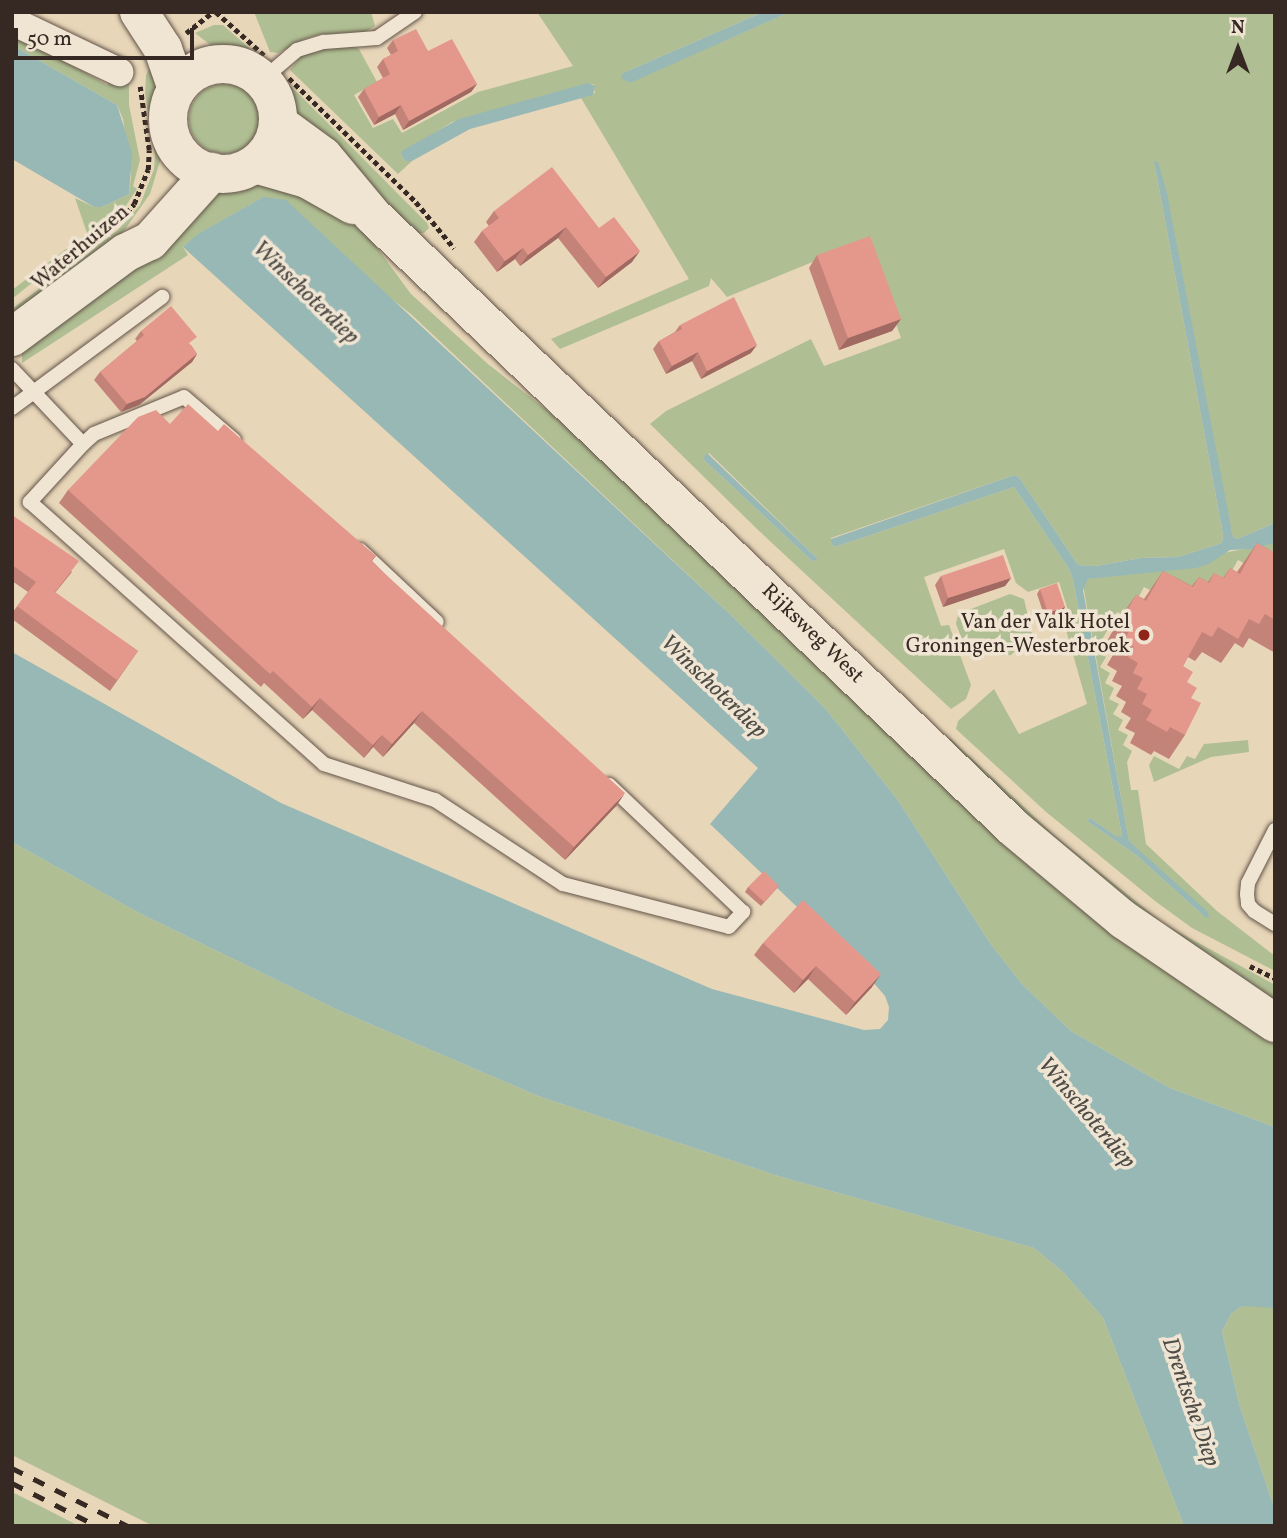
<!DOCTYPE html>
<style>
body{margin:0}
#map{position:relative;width:1287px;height:1538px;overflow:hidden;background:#e8d6b9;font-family:Vollkorn,serif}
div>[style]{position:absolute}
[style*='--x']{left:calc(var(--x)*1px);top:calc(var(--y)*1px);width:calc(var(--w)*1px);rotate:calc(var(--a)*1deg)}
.green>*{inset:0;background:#b0bf93}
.round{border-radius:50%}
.water>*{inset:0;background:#98b8b5}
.path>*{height:4.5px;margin-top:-2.25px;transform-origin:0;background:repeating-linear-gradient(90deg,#362822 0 5px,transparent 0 8.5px)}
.roads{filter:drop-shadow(0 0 2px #625448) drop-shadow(0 0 2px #625448)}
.service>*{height:14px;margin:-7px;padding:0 7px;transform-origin:7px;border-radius:7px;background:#f0e4d2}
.minor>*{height:28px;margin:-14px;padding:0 14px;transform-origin:14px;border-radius:14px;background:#f0e4d2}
.secondary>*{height:38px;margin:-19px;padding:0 19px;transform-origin:19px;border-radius:19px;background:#f0e4d2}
.secondary>.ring{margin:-19px;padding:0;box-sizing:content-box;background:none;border:38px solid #f0e4d2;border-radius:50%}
.rail>*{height:5px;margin-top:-2.5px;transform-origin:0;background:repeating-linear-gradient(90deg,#362822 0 12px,transparent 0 24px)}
.wall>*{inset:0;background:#c48378}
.shaded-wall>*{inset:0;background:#a06a62}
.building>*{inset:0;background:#e4988c}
.dots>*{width:19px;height:19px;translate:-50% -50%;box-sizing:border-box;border:4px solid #f0e4d2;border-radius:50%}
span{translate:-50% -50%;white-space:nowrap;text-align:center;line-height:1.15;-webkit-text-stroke:7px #f0e4d2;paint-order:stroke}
.street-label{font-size:21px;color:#362822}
.poi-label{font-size:21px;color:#362822}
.right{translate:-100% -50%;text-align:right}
.water-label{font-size:23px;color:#4e4c47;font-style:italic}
.frame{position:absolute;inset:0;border:14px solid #362822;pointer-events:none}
.north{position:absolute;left:1203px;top:14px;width:70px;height:70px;-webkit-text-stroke:5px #f0e4d2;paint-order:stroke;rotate:0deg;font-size:19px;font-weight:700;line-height:28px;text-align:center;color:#362822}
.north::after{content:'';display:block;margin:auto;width:24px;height:32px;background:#362822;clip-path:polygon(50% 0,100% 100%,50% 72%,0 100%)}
.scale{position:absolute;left:14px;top:28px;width:180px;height:32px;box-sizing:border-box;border:4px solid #362822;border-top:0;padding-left:9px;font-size:21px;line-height:24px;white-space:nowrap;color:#362822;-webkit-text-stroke:5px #f0e4d2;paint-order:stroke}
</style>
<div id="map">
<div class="green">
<i style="clip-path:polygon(254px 12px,371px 12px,375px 26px,362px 34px,320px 34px,304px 39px,278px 53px,270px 52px)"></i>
<i style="clip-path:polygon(evenodd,537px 12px,763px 12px,623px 73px,694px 54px,790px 12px,1275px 12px,1275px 523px,1237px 539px,1233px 537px,1154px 161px,1223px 535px,1222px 543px,1178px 557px,1141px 558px,1096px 566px,1078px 565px,1019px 477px,1014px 475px,831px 538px,831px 542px,834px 547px,871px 535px,1014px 487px,1069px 569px,1073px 580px,1122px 836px,1118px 838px,1090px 818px,1087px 821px,1136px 855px,1206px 918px,1129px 842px,1083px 585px,1088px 579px,1099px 577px,1275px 543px,1275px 567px,1268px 577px,1238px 560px,1221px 590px,1175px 603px,1144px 587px,1128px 617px,1117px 612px,1096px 651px,1106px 657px,1100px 667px,1110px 673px,1105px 683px,1114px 688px,1109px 699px,1119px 704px,1113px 714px,1123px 720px,1118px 730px,1128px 735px,1123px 745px,1132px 751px,1127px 762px,1131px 790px,1138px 790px,1146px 844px,1217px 911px,1275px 956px,1275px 971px,1192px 928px,1155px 901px,1045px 811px,956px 729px,958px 721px,994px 689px,1019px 734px,1087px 704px,1063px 619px,1070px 617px,1059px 582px,1028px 592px,1016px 583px,1004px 549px,924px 577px,941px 626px,949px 625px,971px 685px,966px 699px,951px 709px,757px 529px,650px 424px,666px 411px,811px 339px,824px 366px,901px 338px,866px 240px,727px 297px,711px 278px,709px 286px,560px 349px,551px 339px,689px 279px,581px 98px,595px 93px,593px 84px,452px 122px,401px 154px,405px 161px,412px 161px,398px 174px,290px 70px,302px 55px,320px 48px,352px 46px,359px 49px,377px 82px,354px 95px,373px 128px,393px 119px,402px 133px,478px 92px,573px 66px,537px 12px,709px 453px,816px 557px,812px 561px,703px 459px,709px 453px)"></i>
<i style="clip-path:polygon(214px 25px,223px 25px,263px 60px,261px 63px,213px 47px,195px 33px)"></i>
<i style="clip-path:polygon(12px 31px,107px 85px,117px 74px,129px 80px,129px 105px,140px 160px,133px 186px,137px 189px,123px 210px,12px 299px,12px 290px,87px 233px,75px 198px,94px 207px,102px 207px,129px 194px,131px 176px,123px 119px,117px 105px,12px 45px)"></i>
<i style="clip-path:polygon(153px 62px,160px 96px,155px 116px,161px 158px,150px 194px,121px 235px,12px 320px,12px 309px,118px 230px,140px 205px,154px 169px,155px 155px,145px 94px,146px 75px)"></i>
<i style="clip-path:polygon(284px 79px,427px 223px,429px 228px,424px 233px,417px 233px,289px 108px,280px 84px)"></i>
<i class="round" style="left:189px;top:84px;width:70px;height:70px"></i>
<i style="clip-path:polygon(266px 176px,338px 210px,367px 234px,411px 294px,488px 364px,548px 411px,1275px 1039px,1275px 1127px,1170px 1088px,1071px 1031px,1022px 984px,990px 943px,897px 799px,825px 708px,733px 617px,412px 315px,263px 197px,199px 234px,183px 247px,188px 255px,22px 363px,22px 349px,221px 188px)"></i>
<i style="clip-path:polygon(1010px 594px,1024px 599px,1032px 634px,1011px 655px,1004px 656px,966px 649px,956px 624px,958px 614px)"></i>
<i style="clip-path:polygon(950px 738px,1055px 836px,1164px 924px,1275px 985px,1275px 1002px,1131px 910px,948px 743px)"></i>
<i style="clip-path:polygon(1248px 740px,1249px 752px,1211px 757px,1154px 782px,1149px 765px,1154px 756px,1179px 769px,1187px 756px,1195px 759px,1204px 744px)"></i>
<i style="clip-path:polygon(12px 842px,139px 913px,340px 1011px,538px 1096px,778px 1176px,1034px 1248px,1064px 1273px,1103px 1318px,1184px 1526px,153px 1526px,12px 1455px)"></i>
<i style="clip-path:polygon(1258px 1305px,1275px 1308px,1275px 1510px,1240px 1407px,1222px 1332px,1231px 1314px,1242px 1306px)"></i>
<i style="clip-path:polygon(12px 1492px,44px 1508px,79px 1526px,12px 1526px)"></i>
</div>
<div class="water">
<i style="clip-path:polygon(763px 12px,790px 12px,630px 83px,621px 78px,623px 73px)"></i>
<i style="clip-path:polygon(12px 45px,117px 105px,132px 153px,129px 194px,102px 207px,94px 207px,12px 159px)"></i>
<i style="clip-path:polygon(588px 83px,595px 86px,593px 95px,470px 129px,412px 161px,405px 161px,401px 154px,403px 150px,459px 119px)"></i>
<i style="clip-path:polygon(1154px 161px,1158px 162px,1167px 193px,1233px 537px,1237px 539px,1275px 523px,1275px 543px,1250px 549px,1230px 550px,1209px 564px,1196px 568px,1088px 579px,1083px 590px,1129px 841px,1208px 912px,1209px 917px,1206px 918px,1136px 855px,1087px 821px,1090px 818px,1117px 837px,1122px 836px,1073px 580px,1069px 569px,1014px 487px,871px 535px,834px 547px,831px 542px,831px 539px,1014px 475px,1019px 477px,1078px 565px,1096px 566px,1141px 558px,1178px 557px,1222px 543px,1223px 535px)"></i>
<i style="clip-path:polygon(263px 197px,286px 200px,733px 617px,825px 708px,897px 799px,990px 943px,1022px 984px,1071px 1031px,1170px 1088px,1275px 1127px,1275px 1308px,1242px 1306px,1231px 1314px,1222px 1332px,1240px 1407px,1275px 1510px,1275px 1526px,1184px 1526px,1103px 1318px,1064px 1273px,1034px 1248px,778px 1176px,538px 1096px,340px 1011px,139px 913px,12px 842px,12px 652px,281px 803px,712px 989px,864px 1030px,880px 1029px,888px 1020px,889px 1007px,885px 996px,859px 966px,710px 824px,758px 768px,183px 247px,198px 234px)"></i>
<i style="clip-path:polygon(707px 453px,816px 557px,817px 560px,812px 561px,703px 459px)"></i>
</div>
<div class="path">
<i style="--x:216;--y:12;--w:66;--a:41.9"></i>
<i style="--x:186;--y:33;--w:34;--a:-38"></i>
<i style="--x:289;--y:78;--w:177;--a:44.3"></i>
<i style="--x:416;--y:202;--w:60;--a:50.4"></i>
<i style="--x:121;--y:219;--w:20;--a:-49"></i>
<i style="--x:134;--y:204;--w:37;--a:-68"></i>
<i style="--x:148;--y:170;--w:20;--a:-87"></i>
<i style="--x:149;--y:150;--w:64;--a:-98.1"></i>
<i style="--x:1250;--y:966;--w:28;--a:26"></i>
</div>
<div class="roads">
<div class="service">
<i style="--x:262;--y:80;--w:46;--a:-40.6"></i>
<i style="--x:297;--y:50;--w:28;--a:-17"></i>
<i style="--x:324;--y:42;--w:53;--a:-4.3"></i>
<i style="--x:377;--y:38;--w:46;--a:-34.4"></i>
<i style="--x:12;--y:369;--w:103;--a:46.6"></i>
<i style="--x:83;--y:444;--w:79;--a:132.4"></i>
<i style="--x:30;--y:502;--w:394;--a:41.7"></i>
<i style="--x:324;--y:764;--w:117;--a:18"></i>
<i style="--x:435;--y:800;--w:153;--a:33.3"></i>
<i style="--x:563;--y:884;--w:171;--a:14.5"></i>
<i style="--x:729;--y:927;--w:21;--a:-47"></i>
<i style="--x:743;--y:912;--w:185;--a:-136.5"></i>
<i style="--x:12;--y:408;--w:187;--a:-36.5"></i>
<i style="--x:83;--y:444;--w:15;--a:-42"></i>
<i style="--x:94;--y:434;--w:97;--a:-22.3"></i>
<i style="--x:184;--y:397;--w:66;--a:40.7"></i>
<i style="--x:360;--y:550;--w:105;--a:43.1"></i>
<i style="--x:1275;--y:830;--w:59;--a:117"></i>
<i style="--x:1248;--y:883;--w:11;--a:95"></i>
<i style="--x:1247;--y:894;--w:10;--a:84"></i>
<i style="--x:1248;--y:904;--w:9;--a:49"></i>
<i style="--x:1254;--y:911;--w:25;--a:32"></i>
</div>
<div class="minor">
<i style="--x:12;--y:21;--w:119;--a:25.5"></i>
</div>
<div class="secondary">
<i style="--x:139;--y:12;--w:44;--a:57"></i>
<i style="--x:163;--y:49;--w:42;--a:70.7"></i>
<i class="ring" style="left:168px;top:64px;width:72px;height:72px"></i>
<i style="--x:278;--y:123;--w:56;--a:36.3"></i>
<i style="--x:323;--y:156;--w:78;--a:50.2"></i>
<i style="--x:373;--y:216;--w:888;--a:43.68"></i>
<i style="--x:1015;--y:829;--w:142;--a:39.9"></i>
<i style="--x:1124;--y:920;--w:183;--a:34.3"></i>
<i style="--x:255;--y:164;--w:54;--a:16.1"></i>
<i style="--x:307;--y:179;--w:53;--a:29.5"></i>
<i style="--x:12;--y:337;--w:141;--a:-36.6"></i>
<i style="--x:125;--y:253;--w:28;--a:-26"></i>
<i style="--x:150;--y:241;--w:93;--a:-48.1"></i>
</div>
</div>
<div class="rail">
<i style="--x:12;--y:1468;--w:130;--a:26.6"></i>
<i style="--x:12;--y:1483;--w:95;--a:26.8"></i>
</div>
<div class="wall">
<i style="clip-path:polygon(393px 40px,428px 51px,477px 84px,471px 92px,403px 130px,395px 114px,374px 125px,358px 97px,364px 89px,383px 78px,377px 67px,383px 59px,391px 55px,387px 48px)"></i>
<i style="clip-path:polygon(494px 211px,599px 228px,632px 262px,598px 288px,558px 238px,520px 266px,515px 259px,497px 272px,474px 242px,482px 231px,489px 226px,486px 222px)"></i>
<i style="clip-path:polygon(817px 255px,901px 319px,892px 331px,839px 350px,809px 268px)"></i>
<i style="clip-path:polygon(680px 325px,751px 353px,701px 379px,692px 361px,666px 374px,653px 349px,659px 341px,675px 332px)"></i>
<i style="clip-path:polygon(141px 331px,191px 345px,197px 354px,192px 362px,139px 405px,121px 412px,94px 380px,100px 372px,137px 341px,135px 339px)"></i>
<i style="clip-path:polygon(170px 424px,218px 431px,376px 556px,372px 561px,617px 805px,565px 860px,414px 723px,383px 757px,373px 747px,364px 758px,312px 710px,303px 719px,264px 683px,261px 687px,59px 503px,68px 490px)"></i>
<i style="clip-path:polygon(12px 515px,72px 572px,55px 593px,138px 651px,110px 691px,12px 619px,12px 613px,28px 592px,12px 581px)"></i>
<i style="clip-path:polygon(1257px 543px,1275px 553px,1275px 653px,1249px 638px,1243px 648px,1235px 643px,1221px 663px,1202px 652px,1195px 661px,1188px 657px,1183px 666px,1191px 698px,1185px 735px,1169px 759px,1154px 751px,1151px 755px,1130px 743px,1135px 733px,1125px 728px,1131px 718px,1121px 712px,1126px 702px,1116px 696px,1122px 686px,1112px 681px,1117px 671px,1107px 665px,1113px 655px,1103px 649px,1119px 619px,1136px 595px,1144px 599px,1163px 571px,1192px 586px,1199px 577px,1208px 582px,1214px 573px,1223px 578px,1230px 568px,1237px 572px)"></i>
<i style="clip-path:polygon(941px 576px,1011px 578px,1005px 586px,943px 607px,935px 585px)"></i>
<i style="clip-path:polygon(1040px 589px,1065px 607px,1062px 612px,1045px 618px,1037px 594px)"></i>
<i style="clip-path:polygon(779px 886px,761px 906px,745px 892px,748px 887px)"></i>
<i style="clip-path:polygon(763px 943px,872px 987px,846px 1015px,808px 979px,794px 993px,754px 955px)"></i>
</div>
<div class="shaded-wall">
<i style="clip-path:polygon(477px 84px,471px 92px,403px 130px,409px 121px)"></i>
<i style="clip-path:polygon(401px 105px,395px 114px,374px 125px,379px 117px)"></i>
<i style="clip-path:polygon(566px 227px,558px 238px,520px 266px,528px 255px)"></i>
<i style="clip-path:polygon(523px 248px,515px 259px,497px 272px,505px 261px)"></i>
<i style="clip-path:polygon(640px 251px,632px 262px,598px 288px,606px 277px)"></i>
<i style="clip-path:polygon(901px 319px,892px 331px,839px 350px,848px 338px)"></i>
<i style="clip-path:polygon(757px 345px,751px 353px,701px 379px,707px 371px)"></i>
<i style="clip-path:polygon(698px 352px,692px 361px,666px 374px,672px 366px)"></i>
<i style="clip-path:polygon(197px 354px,192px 362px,139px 405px,121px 412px,127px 404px)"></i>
<i style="clip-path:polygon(1011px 578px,1005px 586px,943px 607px,948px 598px)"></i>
<i style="clip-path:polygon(1065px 607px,1062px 612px,1045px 618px,1048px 613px)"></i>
<i style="clip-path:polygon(320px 698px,312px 710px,303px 719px,312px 707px)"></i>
<i style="clip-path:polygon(422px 711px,414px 723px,383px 757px,392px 744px)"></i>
<i style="clip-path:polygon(382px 735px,373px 747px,364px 758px,373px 745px)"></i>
<i style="clip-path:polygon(625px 793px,617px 805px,565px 860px,574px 847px)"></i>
<i style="clip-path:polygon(816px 966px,808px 979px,794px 993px,803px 980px)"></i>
<i style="clip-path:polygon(881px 974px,872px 987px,846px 1015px,855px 1002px)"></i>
</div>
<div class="building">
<i style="clip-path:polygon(416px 29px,428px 51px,452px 39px,477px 84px,409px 121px,401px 105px,379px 117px,364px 89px,390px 74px,383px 59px,398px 51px,393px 40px)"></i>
<i style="clip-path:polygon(552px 167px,599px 228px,614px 217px,640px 251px,606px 277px,566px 227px,528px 255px,523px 248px,505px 261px,482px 231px,499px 218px,494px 211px)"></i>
<i style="clip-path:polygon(870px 236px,901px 319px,848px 338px,817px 255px)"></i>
<i style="clip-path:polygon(734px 297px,757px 345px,707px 371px,698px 352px,672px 366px,659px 341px,682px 329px,680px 325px)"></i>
<i style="clip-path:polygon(171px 306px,197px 337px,189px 343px,197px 354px,145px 397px,127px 404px,100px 372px,144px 335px,141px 331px)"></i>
<i style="clip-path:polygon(188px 404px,218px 431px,224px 424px,376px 556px,371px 561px,625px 793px,574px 847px,422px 711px,392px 744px,382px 735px,373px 745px,320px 698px,312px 707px,273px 671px,270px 674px,68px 490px,138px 417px,156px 410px,170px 424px)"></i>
<i style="clip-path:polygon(12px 515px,79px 561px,55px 592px,138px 651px,117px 680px,17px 606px,36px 582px,12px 565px)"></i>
<i style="clip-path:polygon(1257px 543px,1275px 553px,1275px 620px,1265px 614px,1259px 624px,1249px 619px,1238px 639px,1218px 627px,1212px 637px,1202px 632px,1183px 666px,1193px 672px,1187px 682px,1197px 688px,1191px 698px,1201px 703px,1185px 735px,1170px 727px,1167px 732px,1146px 720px,1152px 710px,1142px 704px,1147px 694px,1137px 689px,1143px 678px,1133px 673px,1138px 663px,1128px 657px,1134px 647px,1124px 641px,1129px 631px,1119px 625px,1136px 595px,1146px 601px,1163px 571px,1193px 587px,1199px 577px,1209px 583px,1214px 573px,1224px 578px,1230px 568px,1240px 574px)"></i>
<i style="clip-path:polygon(1003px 555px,1011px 578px,948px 598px,941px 576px)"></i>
<i style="clip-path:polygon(1057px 583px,1065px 607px,1048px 613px,1040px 589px)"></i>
<i style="clip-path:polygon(764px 871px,779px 886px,764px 902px,748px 887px)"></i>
<i style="clip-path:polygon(803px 900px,881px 974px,855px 1002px,816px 966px,803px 980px,763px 943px)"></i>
</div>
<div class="dots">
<i style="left:1144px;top:635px;background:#8f2418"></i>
</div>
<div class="street-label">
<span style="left:81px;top:248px;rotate:-40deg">Waterhuizen</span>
<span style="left:812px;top:634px;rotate:44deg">Rijksweg West</span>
</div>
<div class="poi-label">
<span class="right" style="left:1130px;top:635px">Van der Valk Hotel<br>Groningen-Westerbroek</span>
</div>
<div class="water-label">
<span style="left:305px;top:293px;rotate:44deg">Winschoterdiep</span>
<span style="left:713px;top:687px;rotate:44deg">Winschoterdiep</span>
<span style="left:1086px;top:1113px;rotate:50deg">Winschoterdiep</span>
<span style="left:1190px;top:1402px;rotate:71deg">Drentsche Diep</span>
</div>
<div class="frame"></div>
<div class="north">N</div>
<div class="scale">50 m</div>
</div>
